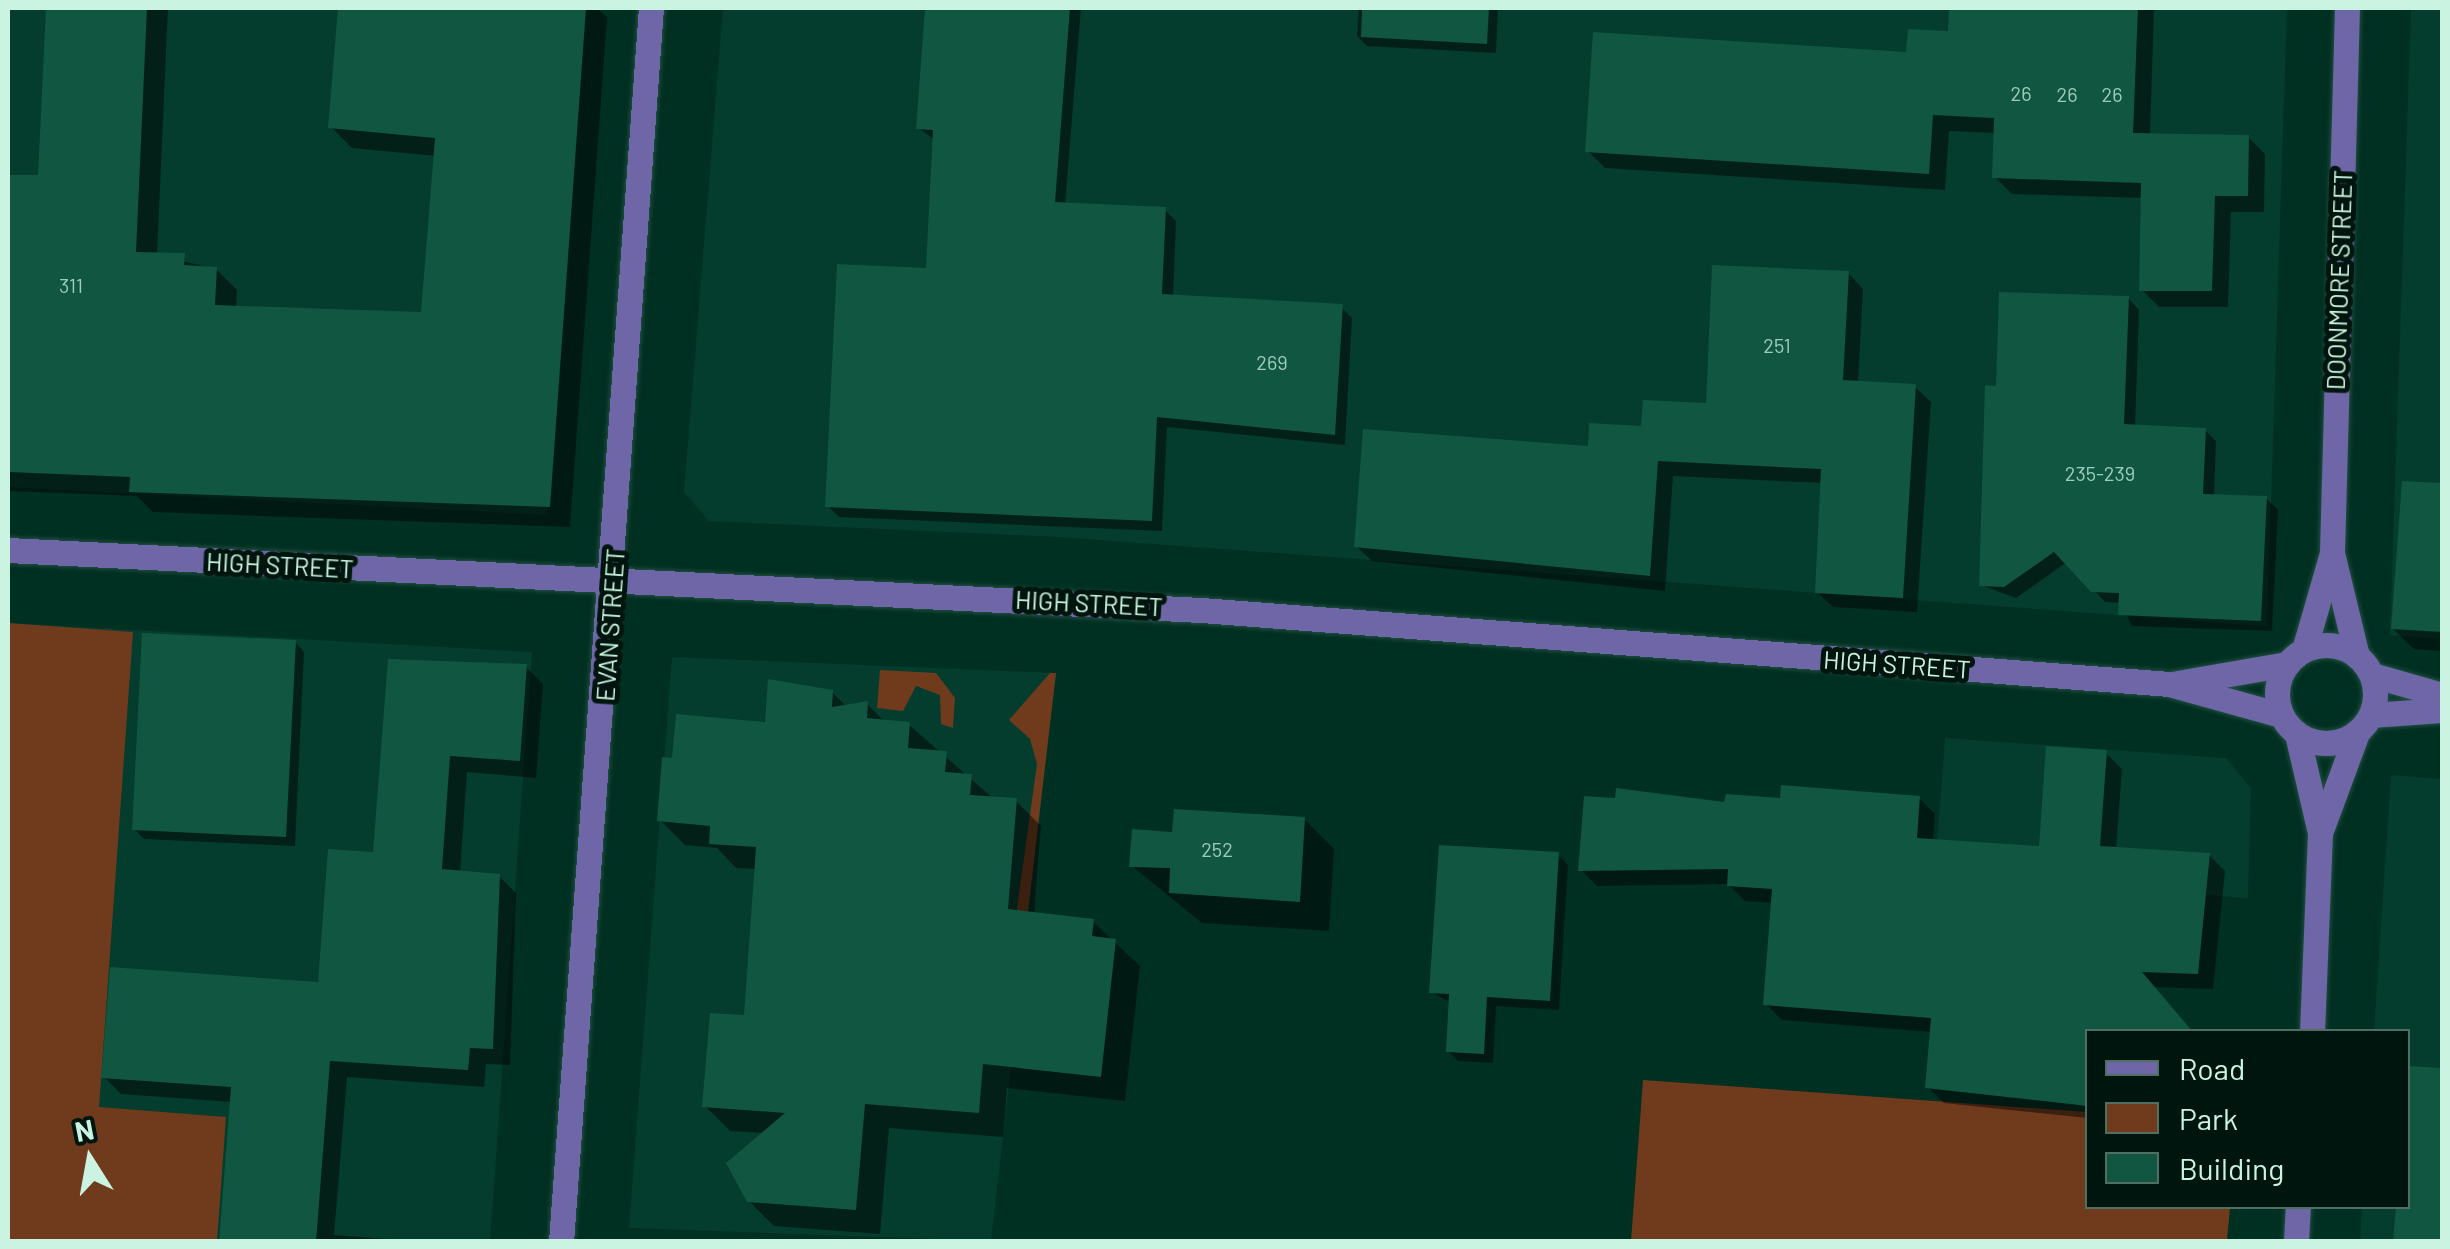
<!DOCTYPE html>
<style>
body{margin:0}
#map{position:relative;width:2450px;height:1249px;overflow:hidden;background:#003022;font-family:Barlow,sans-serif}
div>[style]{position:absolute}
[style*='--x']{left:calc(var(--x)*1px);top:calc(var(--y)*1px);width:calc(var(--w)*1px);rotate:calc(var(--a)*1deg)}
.built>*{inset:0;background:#043d2d}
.green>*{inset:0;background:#703b1d}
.shadow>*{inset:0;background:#0007}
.building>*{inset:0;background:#105641}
.roads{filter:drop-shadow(0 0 2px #204f41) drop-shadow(0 0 2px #204f41)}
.minor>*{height:25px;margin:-12.5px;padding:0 12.5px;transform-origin:12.5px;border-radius:12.5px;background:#6e66a6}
.minor>.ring{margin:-12.5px;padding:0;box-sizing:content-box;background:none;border:25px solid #6e66a6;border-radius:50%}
span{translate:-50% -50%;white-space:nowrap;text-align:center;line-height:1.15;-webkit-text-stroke:10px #00150d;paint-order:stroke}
.number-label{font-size:20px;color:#9cccba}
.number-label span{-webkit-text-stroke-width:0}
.street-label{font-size:25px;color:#cbf3e2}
.frame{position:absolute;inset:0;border:10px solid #cbf3e2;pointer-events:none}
.legend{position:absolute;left:2085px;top:1029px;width:325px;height:180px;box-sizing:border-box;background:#00150d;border:2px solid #516e62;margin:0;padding:12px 18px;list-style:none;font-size:30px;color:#cbf3e2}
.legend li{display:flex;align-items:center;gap:20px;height:50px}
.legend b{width:50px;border:2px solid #516e62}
.north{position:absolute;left:40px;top:1109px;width:100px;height:100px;-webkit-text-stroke:8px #00150d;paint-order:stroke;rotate:349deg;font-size:28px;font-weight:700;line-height:40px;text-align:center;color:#cbf3e2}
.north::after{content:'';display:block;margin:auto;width:35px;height:45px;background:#cbf3e2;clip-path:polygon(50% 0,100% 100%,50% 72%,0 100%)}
</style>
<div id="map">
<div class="built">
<i style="clip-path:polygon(8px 8px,586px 8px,547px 515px,8px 487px)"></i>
<i style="clip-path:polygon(723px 8px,2287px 8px,2267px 626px,1058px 537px,709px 521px,684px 492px)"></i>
<i style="clip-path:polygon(2411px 8px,2442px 8px,2442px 639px,2390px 635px)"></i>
<i style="clip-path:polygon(8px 623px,532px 652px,490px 1241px,8px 1241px)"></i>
<i style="clip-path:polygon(672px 657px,1056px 673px,991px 1241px,629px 1228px)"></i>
<i style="clip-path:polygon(1945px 738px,2226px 758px,2251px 788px,2248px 898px,2031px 883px,1932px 910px)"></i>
<i style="clip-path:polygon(2391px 775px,2442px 779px,2442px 1241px,2360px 1242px,2362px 1207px,2408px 1206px,2408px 1032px,2374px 1031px)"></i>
</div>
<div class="green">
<i style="clip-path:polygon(8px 623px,133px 632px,99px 1107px,226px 1117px,217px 1241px,8px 1241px)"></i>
<i style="clip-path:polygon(880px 670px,936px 673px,955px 698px,953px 728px,941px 724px,940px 695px,916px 686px,903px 711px,877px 708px)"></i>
<i style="clip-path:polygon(1050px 673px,1056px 673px,1012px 1047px,1000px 1031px,1037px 764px,1030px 739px,1009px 720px)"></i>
<i style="clip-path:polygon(1643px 1080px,2087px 1112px,2088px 1206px,2230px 1207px,2227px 1241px,1631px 1241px)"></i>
</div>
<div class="shadow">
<i style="clip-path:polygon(48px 8px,168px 8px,157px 255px,216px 269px,237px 290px,236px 308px,423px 315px,436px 156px,352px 148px,331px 127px,340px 8px,597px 8px,607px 17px,570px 527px,153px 512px,137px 496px,8px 491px,8px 177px,41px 177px)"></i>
<i style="clip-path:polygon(928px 8px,1081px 8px,1065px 205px,1165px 210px,1176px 221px,1173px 298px,1341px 307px,1352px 318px,1345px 445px,1167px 427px,1162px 531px,839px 517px,828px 506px,928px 270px,935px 140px,918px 128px)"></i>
<i style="clip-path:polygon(1359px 8px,1498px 8px,1496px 53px,1367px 46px,1357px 36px)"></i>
<i style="clip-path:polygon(1952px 8px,2154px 8px,2150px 136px,2248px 137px,2265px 154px,2264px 212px,2231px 212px,2228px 307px,2159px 307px,2142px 290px,2143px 198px,2012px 194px,1995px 177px,1996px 133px,1949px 131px,1945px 190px,1605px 168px,1588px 151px,1908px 55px,1950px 34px)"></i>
<i style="clip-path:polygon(1848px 273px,1863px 289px,1858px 383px,1915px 387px,1931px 402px,1917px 612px,1833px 607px,1817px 592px,1823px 483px,1673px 476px,1665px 591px,1372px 561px,1356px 546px,1708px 406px)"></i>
<i style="clip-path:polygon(2128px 298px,2139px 310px,2135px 427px,2205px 430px,2216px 441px,2214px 497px,2266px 498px,2278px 510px,2272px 631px,2132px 626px,2121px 603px,2105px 602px,2067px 562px,2016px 598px,1981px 585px,1999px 388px)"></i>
<i style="clip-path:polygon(2405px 484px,2442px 486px,2442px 651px,2414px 649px,2393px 629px)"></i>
<i style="clip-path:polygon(295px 642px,304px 652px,295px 846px,144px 839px,134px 829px)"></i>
<i style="clip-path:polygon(390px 662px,526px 667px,543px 684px,536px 778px,467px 772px,460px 873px,499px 876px,516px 893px,510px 1065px,486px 1064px,484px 1087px,347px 1077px,334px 1235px,427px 1242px,222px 1242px,232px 1102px,121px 1094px,104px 1077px,321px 985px,376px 855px)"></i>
<i style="clip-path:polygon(832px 692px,847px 707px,867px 704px,886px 723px,908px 724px,994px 799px,1016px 801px,1041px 826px,1034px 915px,1092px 921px,1140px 966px,1125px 1101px,1007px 1088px,1003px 1137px,889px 1128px,880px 1234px,774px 1226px,749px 1201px,765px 1133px,730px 1131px,705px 1106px,747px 1018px,757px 869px,736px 868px,717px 848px,685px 845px,660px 820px,674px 761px)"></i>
<i style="clip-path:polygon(2106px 753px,2122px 769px,2116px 849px,2209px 855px,2225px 871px,2213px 989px,2154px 987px,2088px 1032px,2088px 1118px,1944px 1103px,1928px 1087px,1932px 1032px,1782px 1020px,1766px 1004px,1773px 903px,1745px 901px,1728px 884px,1597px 886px,1581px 870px,1727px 805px,1782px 801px,1919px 798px,1935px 814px,1933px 842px,2041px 849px)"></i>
<i style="clip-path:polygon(1304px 819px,1334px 849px,1329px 931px,1202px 923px,1132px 866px,1175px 834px)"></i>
<i style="clip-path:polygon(1558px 855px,1568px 865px,1559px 1010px,1496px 1006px,1493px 1063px,1458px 1061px,1448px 1051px,1451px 1003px,1432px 992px)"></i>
<i style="clip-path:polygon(2408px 1068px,2442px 1070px,2442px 1242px,2396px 1242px,2408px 1206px)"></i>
</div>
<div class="building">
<i style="clip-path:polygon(46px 8px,147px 8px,136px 252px,185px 253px,184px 265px,217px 267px,215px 305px,421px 312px,435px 138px,328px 128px,338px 8px,586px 8px,550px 507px,129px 492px,130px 477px,8px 472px,8px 175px,38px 175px)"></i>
<i style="clip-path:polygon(925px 8px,1070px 8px,1055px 202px,1166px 207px,1162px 294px,1343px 304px,1335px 435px,1157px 417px,1152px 521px,825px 507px,837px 264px,926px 268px,933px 130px,916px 129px)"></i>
<i style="clip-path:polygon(1362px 8px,1489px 8px,1487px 44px,1361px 37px)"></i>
<i style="clip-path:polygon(1949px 8px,2138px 8px,2133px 133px,2249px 135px,2248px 196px,2215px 196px,2212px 291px,2139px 291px,2141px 183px,1992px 178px,1994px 118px,1933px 115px,1929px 174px,1585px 152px,1593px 32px,1906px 52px,1908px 29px,1948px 31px)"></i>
<i style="clip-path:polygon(1712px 265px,1849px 271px,1843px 380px,1916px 384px,1903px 598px,1815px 593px,1821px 469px,1658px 461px,1650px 576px,1354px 547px,1363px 429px,1588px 446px,1589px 423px,1641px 426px,1643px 400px,1706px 403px)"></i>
<i style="clip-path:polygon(1999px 292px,2129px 296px,2124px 424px,2206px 428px,2203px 494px,2267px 496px,2261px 621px,2118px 615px,2119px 593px,2091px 592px,2054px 552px,2004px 587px,1979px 586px,1985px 385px,1996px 386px)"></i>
<i style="clip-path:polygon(2402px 481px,2442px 483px,2442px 632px,2391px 629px)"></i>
<i style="clip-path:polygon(142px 633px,296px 640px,286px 837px,132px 830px)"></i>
<i style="clip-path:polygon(388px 659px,527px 664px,520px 761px,450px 756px,442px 869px,500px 874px,493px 1049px,470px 1048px,468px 1070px,330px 1061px,316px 1242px,219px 1242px,231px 1087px,101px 1078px,110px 967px,318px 982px,328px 849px,373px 852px)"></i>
<i style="clip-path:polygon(768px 679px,833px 690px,832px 707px,868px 701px,867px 718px,910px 722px,908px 748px,947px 751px,945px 772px,972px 774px,970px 795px,1017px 798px,1008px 909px,1094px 919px,1092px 936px,1116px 939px,1101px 1077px,983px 1064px,979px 1113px,865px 1104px,856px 1210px,747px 1202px,726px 1163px,785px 1113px,702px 1107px,710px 1013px,744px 1015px,756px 847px,709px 844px,710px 826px,657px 821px,662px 757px,672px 758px,676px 714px,765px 722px)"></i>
<i style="clip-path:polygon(2046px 746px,2107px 750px,2100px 846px,2210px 853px,2198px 974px,2142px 972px,2193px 1032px,2088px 1032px,2088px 1106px,1925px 1088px,1931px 1018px,1763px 1005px,1772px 889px,1727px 886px,1728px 869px,1578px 871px,1584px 796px,1615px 798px,1616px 788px,1724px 802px,1726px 794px,1780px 798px,1781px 785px,1920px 796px,1917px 838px,2039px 846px)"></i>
<i style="clip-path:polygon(1174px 809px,1305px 817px,1300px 902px,1169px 893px,1170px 868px,1129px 867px,1132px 829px,1172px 832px)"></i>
<i style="clip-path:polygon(1439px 845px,1559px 852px,1550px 1001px,1487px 997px,1484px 1054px,1446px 1052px,1449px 994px,1429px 993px)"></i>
<i style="clip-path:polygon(2408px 1066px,2442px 1068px,2442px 1242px,2393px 1242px,2396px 1206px,2408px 1206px)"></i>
</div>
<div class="roads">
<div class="minor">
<i style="--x:2347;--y:8;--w:545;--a:91.58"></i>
<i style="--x:2332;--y:553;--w:106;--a:76.4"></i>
<i style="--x:8;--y:550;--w:1195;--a:2.88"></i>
<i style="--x:1201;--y:610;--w:971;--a:4.37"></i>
<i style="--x:2169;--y:684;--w:116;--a:15.5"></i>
<i class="ring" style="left:2277px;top:645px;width:73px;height:73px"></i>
<i style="--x:2304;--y:650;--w:101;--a:-73.9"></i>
<i style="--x:2372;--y:675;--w:73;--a:15.9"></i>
<i style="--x:2178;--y:683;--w:111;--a:-9.9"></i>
<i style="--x:2371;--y:715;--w:71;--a:-4"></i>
<i style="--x:2297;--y:734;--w:102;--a:76.9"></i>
<i style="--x:2320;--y:833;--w:199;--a:92.3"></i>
<i style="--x:2320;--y:833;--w:107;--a:-69.7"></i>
<i style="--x:561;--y:1242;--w:1237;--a:-85.83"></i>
<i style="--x:2296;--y:1242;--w:36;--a:-87"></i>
</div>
</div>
<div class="number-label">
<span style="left:2021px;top:93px">26</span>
<span style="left:2067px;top:94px">26</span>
<span style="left:2112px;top:94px">26</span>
<span style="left:71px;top:285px">311</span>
<span style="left:1777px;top:345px">251</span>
<span style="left:1272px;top:362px">269</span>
<span style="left:2100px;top:473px">235-239</span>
<span style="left:1217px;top:849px">252</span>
</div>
<div class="street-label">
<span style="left:2339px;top:280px;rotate:-88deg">DOONMORE STREET</span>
<span style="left:280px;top:565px;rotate:3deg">HIGH STREET</span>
<span style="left:1089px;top:603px;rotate:3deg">HIGH STREET</span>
<span style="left:610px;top:625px;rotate:-86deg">EVAN STREET</span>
<span style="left:1897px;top:664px;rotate:4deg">HIGH STREET</span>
</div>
<div class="frame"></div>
<ul class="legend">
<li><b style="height:12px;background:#6e66a6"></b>Road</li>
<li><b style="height:28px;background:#703b1d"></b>Park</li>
<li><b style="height:28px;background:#105641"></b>Building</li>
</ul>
<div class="north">N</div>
</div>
